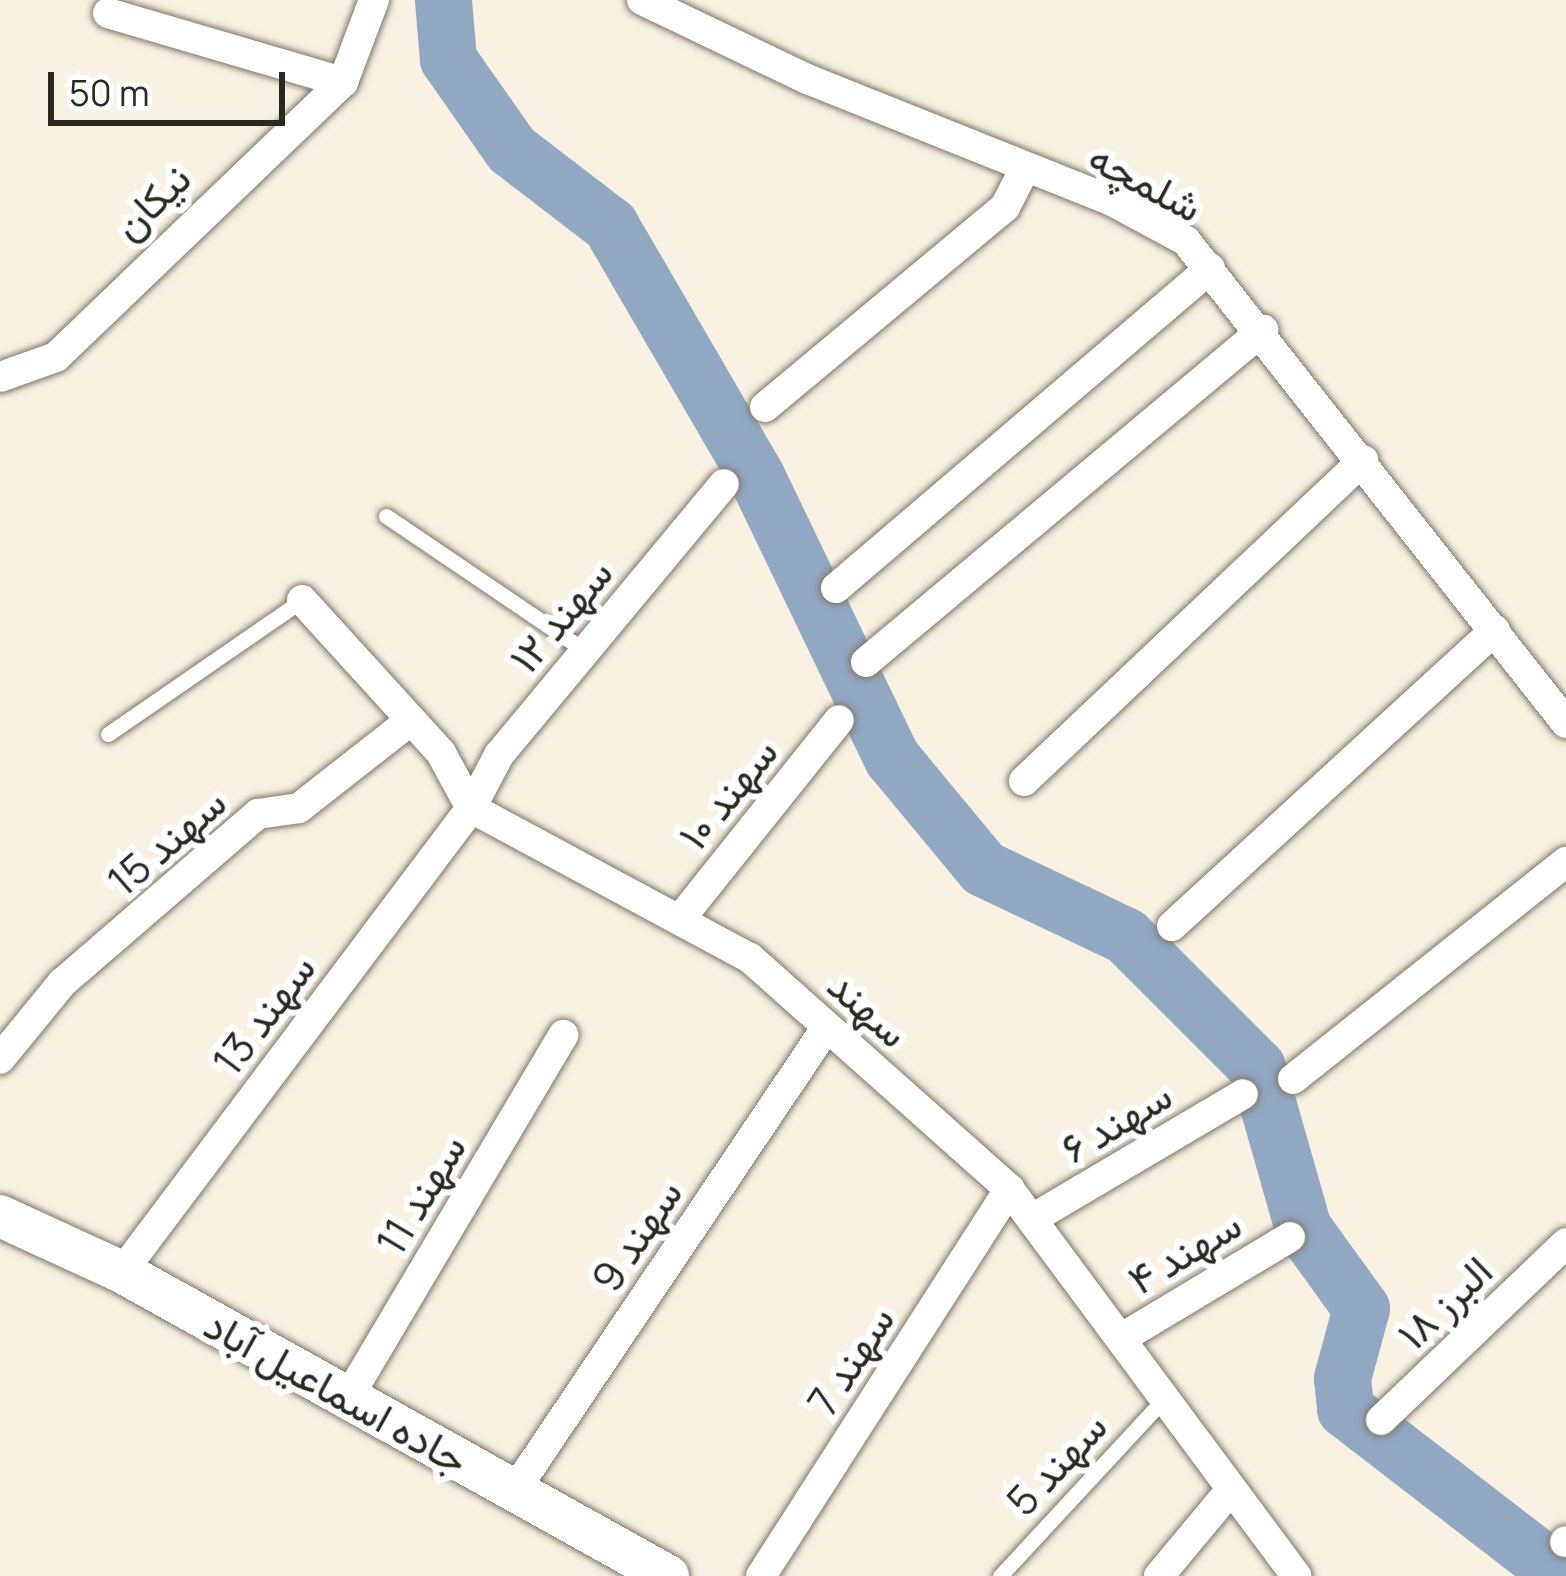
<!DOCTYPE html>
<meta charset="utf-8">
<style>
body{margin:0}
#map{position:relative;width:1566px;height:1576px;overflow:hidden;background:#f9f1e1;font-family:Manrope,Vazirmatn,sans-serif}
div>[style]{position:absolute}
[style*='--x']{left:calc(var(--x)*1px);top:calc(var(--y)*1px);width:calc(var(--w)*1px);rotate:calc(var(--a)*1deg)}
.river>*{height:57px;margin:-28.5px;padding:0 28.5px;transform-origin:28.5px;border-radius:28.5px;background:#92a7c2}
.roads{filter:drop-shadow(0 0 3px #7e7769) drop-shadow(0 0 3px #7e7769)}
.lane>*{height:15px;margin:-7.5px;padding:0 7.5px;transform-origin:7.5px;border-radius:7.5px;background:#fff}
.street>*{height:30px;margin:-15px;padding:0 15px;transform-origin:15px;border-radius:15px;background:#fff}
.secondary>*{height:42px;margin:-21px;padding:0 21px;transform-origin:21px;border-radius:21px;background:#fff}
span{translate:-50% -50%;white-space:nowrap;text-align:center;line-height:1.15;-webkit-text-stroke:12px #fff;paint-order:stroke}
.street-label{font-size:42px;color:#2b2822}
.scale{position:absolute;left:48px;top:72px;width:237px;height:54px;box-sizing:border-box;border:6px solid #2b2822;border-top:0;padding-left:15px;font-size:36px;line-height:42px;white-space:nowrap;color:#2b2822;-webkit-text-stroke:9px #fff;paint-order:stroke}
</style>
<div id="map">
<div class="river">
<i style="--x:443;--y:0;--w:59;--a:85.2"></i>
<i style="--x:448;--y:59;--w:110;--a:55"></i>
<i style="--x:511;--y:149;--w:125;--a:37.5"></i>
<i style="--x:610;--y:225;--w:293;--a:59.8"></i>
<i style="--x:757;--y:478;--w:311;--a:64.3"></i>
<i style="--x:892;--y:758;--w:143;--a:50.4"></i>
<i style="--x:983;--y:868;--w:158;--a:25.4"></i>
<i style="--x:1126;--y:936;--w:185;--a:45"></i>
<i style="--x:1257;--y:1067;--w:167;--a:74.1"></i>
<i style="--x:1303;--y:1228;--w:99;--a:54.1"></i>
<i style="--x:1361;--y:1308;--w:73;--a:105.2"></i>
<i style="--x:1342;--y:1378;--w:31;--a:84"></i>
<i style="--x:1345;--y:1409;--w:274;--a:37.6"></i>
</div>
<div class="roads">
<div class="lane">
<i style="--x:386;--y:516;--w:239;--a:34.1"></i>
<i style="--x:108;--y:734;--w:236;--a:-34.6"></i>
<i style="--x:1000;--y:1576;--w:241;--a:-47.2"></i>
</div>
<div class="street">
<i style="--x:642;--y:0;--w:183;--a:25.6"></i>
<i style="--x:807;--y:79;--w:326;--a:21.8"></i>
<i style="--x:1110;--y:200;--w:86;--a:28.3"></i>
<i style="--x:1186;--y:241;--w:614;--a:51.75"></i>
<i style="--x:108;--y:13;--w:245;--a:16.4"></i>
<i style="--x:0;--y:377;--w:59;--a:-19.7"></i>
<i style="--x:56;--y:357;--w:397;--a:-43.8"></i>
<i style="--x:343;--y:82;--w:88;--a:-69.3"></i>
<i style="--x:765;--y:407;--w:312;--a:-39.8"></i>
<i style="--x:1005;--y:207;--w:42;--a:-62.8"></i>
<i style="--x:836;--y:588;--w:492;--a:-40.5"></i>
<i style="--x:302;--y:600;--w:207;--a:47.7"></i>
<i style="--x:441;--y:753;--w:63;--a:61.4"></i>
<i style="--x:471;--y:808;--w:317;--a:28.3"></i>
<i style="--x:750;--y:958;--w:347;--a:41.7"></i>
<i style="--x:1009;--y:1189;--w:482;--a:53.4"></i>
<i style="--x:866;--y:662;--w:518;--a:-39.9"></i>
<i style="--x:1024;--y:781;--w:467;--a:-43.4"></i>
<i style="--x:681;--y:918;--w:253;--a:-51.4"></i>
<i style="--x:1172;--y:926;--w:438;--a:-42.5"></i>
<i style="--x:0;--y:1059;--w:98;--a:-50.8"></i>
<i style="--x:62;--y:983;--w:259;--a:-40.8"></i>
<i style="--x:258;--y:814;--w:41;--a:-8.3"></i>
<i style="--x:299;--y:808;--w:141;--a:-38.1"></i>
<i style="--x:1293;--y:1079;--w:349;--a:-38.5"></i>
<i style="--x:1032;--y:1219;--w:245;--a:-30.6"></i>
<i style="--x:122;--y:1272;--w:581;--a:-53.05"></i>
<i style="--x:471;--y:808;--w:60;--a:-62.2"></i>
<i style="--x:499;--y:755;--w:352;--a:-50.3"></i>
<i style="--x:1122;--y:1338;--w:196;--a:-31"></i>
<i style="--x:349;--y:1396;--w:420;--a:-59.3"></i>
<i style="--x:1381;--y:1420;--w:256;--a:-43.7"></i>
<i style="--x:515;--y:1490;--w:558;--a:-56.03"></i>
<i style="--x:1565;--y:1542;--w:1;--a:-45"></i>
<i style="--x:761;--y:1576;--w:460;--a:-57.3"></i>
<i style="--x:1159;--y:1576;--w:109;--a:-50.2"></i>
</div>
<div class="secondary">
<i style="--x:0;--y:1216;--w:134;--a:24.7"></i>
<i style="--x:122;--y:1272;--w:625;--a:29.11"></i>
</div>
</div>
<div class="street-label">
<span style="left:1146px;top:181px;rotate:28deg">شلمچه</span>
<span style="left:151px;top:201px;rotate:-44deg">نیکان</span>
<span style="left:560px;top:615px;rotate:-50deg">سهند ۱۲</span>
<span style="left:727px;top:793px;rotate:-51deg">سهند ۱۰</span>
<span style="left:166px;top:841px;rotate:-41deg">سهند 15</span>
<span style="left:869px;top:1008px;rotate:42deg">سهند</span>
<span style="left:263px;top:1014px;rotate:-53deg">سهند 13</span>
<span style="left:1116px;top:1121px;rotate:-31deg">سهند ۶</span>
<span style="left:420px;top:1194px;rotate:-59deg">سهند 11</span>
<span style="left:636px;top:1235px;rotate:-56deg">سهند 9</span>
<span style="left:1184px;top:1251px;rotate:-31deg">سهند ۴</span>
<span style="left:1444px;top:1302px;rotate:-44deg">البرز ۱۸</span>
<span style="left:850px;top:1360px;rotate:-57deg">سهند 7</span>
<span style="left:337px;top:1391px;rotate:29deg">جاده اسماعیل آباد</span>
<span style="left:1056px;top:1463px;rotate:-47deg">سهند 5</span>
</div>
<div class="scale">50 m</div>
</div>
